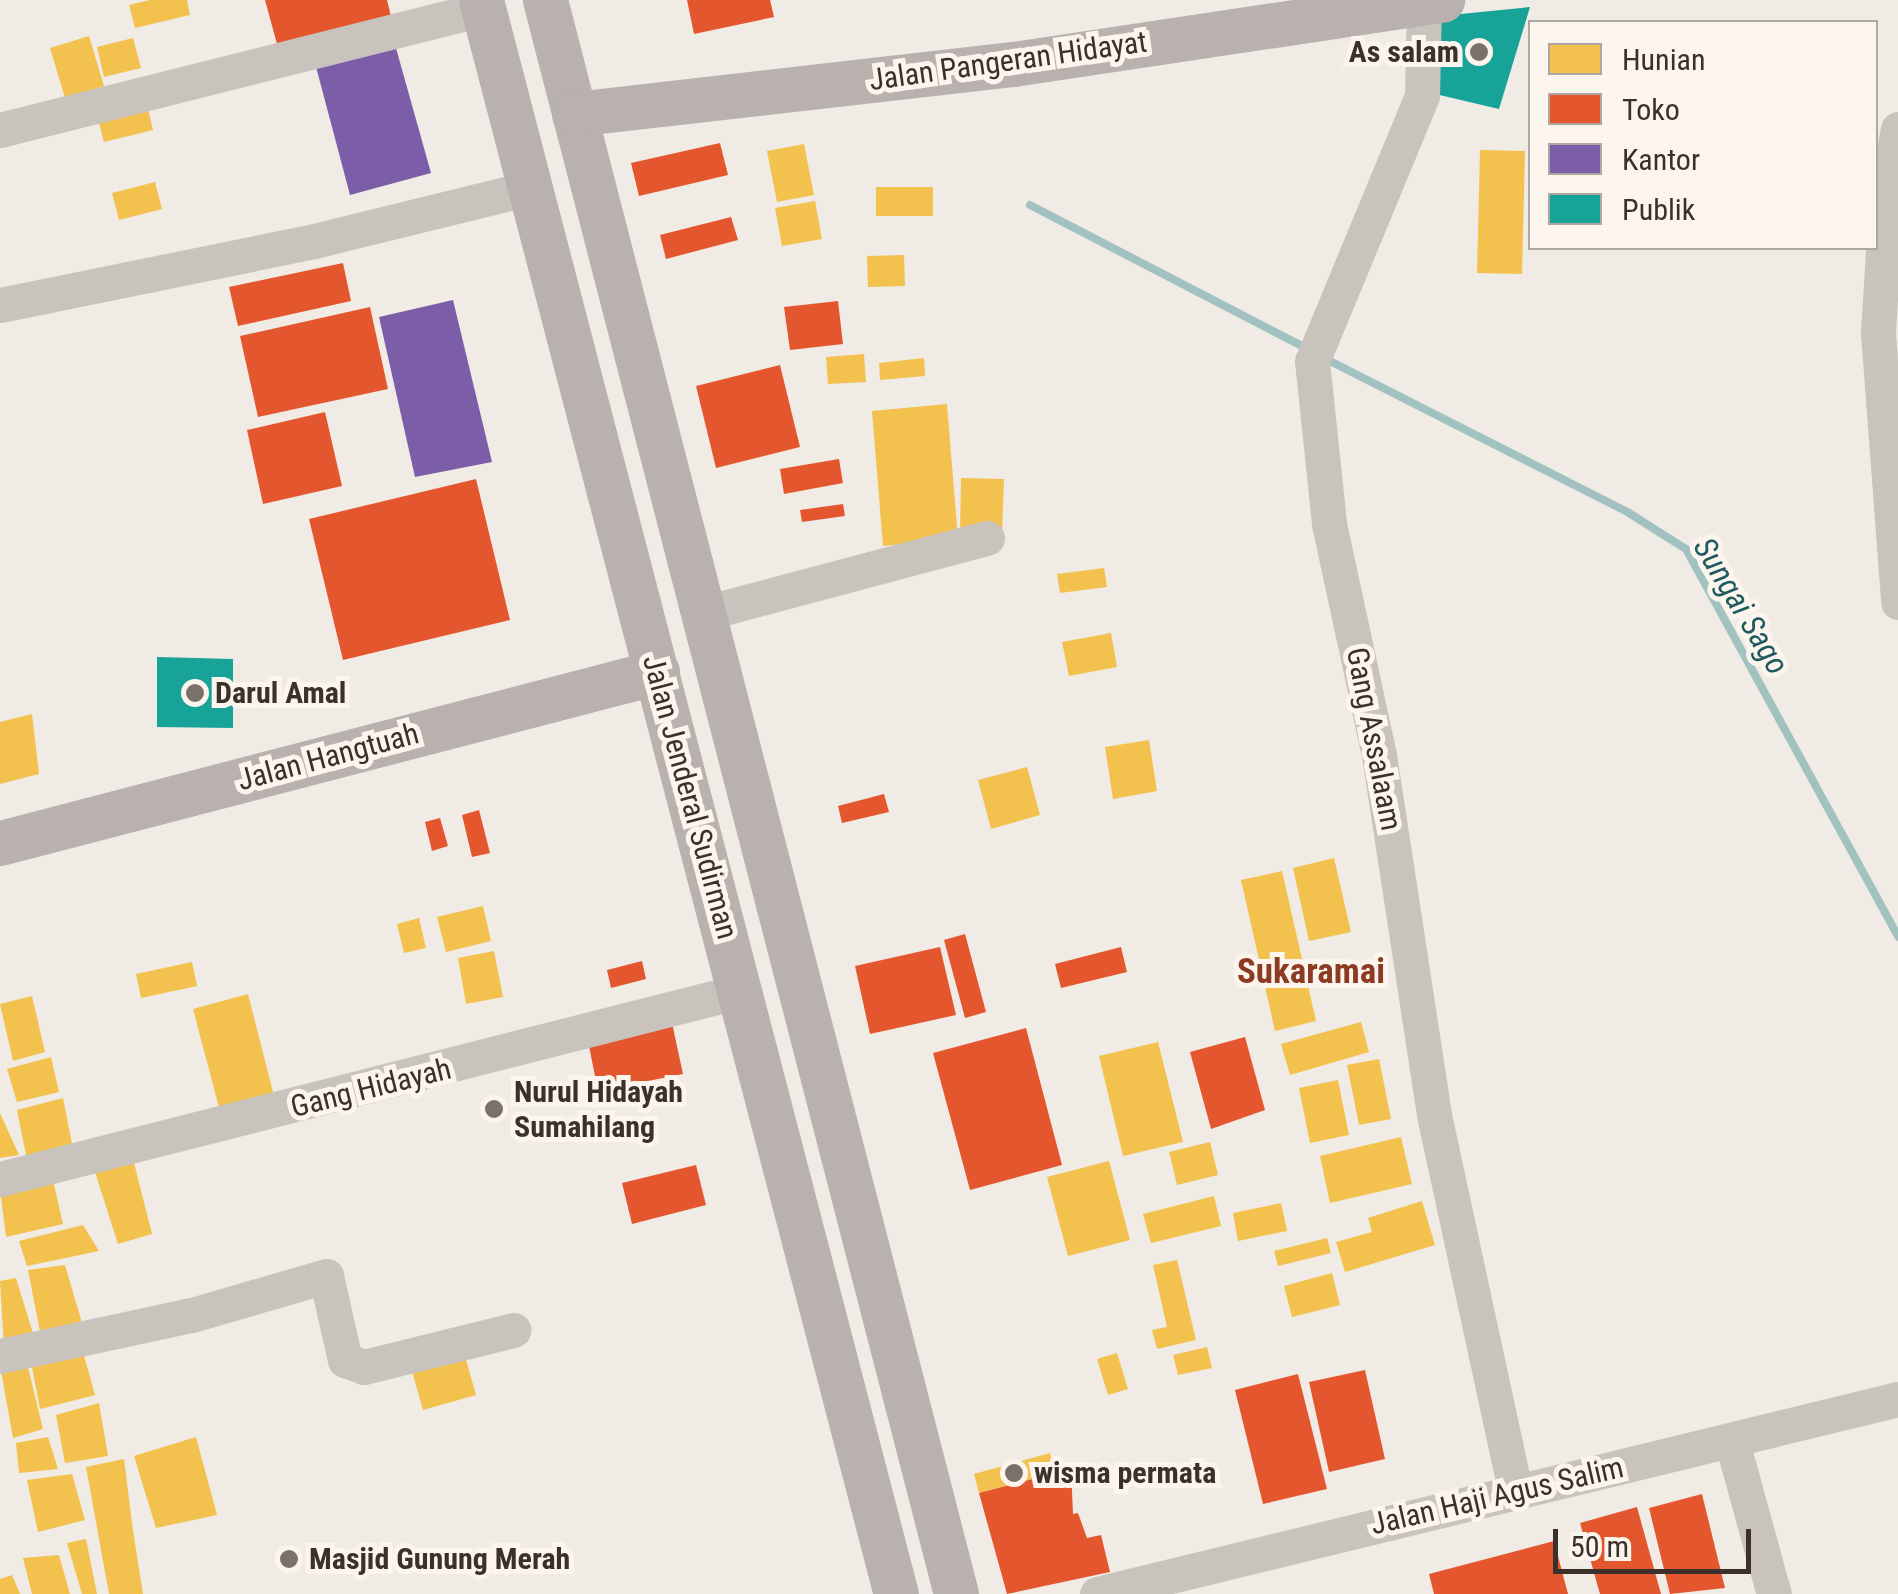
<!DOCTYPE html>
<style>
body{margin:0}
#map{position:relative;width:1898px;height:1594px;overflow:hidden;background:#f0ebe5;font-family:"Roboto Condensed",sans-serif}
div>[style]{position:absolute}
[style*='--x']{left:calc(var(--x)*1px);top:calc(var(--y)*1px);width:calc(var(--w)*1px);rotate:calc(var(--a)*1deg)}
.homes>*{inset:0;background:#f2c14e}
.shops>*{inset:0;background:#e4572e}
.offices>*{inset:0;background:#7b5ea7}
.public>*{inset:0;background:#17a398}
.stream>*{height:8px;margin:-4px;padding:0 4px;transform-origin:4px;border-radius:4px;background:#a1c2c1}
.minor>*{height:35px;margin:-17.5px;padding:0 17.5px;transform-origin:17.5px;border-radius:17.5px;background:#c9c3be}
.major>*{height:45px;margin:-22.5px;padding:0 22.5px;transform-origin:22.5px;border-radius:22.5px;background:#b8b1ad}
.dots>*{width:28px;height:28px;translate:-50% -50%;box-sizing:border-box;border:5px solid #fbf5ee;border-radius:50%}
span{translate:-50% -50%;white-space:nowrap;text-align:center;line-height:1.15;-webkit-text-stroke:10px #fbf5ee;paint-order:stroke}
.poi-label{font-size:30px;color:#3b302b;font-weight:700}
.right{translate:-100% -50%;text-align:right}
.left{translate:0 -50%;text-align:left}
.street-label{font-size:30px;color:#3b302b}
.water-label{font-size:32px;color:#1f5a5e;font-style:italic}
.quarter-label{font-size:35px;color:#8c3b22;font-weight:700}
.legend{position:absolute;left:1528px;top:20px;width:350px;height:230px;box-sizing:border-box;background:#fbf5ee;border:2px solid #aea6a0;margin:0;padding:12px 18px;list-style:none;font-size:30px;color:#3b302b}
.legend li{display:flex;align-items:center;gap:20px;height:50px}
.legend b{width:50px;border:2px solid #aea6a0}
.scale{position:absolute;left:1553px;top:1529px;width:198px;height:45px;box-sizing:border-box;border:5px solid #3b302b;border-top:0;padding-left:12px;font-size:30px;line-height:35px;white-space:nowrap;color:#3b302b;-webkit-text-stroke:8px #fbf5ee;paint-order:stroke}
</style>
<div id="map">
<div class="homes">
<i style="clip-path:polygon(150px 0,187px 0,190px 15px,135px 28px,129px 5px)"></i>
<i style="clip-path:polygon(89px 36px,104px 86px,65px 98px,50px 48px)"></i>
<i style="clip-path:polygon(133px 38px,141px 68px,104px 77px,97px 47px)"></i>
<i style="clip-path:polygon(146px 100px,153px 130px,104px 142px,96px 112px)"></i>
<i style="clip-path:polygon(804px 144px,814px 195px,777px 202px,767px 151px)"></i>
<i style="clip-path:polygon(1480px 150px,1525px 151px,1522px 274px,1477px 273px)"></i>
<i style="clip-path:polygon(155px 182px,162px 209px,119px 220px,112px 193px)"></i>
<i style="clip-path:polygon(876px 187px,933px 187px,933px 216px,876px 216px)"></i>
<i style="clip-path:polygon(815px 201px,822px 239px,782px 246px,775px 208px)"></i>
<i style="clip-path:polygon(904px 255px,905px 286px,868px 287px,867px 256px)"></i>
<i style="clip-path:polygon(864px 354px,866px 382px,828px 384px,826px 357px)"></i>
<i style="clip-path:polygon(924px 358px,925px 376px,880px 380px,879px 363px)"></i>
<i style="clip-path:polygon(947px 404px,958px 539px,883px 546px,872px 411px)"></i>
<i style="clip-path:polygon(961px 478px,1004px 479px,1002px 534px,960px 533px)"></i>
<i style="clip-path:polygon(1104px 568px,1107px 587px,1060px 593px,1057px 574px)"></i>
<i style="clip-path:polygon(1111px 633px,1117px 667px,1069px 676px,1062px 642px)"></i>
<i style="clip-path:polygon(32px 714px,39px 774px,0 784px,0 722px)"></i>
<i style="clip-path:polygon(1149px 740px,1157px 791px,1113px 799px,1105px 747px)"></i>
<i style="clip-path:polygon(1027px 767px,1040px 815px,991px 829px,978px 780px)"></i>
<i style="clip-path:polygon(1334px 858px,1351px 932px,1309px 941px,1293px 868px)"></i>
<i style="clip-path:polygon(1282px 871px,1316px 1021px,1275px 1031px,1241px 880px)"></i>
<i style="clip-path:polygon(483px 906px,491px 941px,446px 952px,437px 917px)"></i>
<i style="clip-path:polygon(419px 918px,426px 948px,404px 953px,397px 924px)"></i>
<i style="clip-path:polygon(494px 951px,503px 997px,466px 1004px,458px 958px)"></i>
<i style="clip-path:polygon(192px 962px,197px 986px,141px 998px,136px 974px)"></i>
<i style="clip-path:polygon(248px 994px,275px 1100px,221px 1115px,193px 1009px)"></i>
<i style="clip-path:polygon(32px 996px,45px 1052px,13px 1061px,0 1004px)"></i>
<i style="clip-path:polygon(1361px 1022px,1369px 1052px,1290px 1075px,1281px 1044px)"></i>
<i style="clip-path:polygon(1158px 1042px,1183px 1142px,1123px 1156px,1099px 1056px)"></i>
<i style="clip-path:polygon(51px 1057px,59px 1092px,17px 1102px,7px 1069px)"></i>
<i style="clip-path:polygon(1379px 1059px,1391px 1119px,1359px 1125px,1347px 1065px)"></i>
<i style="clip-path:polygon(1338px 1080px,1349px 1135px,1310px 1143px,1299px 1088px)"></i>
<i style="clip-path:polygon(63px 1098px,73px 1149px,27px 1160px,17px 1110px)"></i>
<i style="clip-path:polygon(0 1113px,19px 1155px,0 1158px)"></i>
<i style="clip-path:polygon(1401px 1137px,1412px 1184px,1330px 1203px,1320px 1156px)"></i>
<i style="clip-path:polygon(1210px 1142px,1218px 1175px,1177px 1185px,1169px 1152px)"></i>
<i style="clip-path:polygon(133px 1159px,152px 1234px,118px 1244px,94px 1169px)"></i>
<i style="clip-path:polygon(1109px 1161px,1130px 1240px,1068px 1256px,1047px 1177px)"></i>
<i style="clip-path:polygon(52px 1176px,63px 1224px,6px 1237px,0 1189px)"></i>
<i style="clip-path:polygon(1214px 1196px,1221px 1226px,1151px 1243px,1143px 1214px)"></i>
<i style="clip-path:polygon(1422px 1201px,1435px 1245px,1345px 1272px,1336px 1242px,1372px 1232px,1368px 1218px)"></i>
<i style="clip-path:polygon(1281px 1203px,1287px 1231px,1238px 1241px,1233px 1213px)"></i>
<i style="clip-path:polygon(83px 1225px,99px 1251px,27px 1266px,19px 1241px)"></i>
<i style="clip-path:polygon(1327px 1238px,1331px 1253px,1278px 1266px,1274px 1251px)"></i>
<i style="clip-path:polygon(1177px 1260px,1196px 1340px,1157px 1349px,1152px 1330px,1167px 1327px,1153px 1265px)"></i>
<i style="clip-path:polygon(65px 1265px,82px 1323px,40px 1332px,28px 1270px)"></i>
<i style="clip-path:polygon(1332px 1273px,1340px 1305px,1292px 1317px,1284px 1286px)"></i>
<i style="clip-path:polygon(16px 1278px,35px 1340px,4px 1348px,0 1281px)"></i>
<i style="clip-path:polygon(81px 1345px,95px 1395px,40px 1409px,30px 1357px)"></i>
<i style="clip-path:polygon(1207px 1347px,1212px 1368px,1178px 1375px,1173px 1355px)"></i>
<i style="clip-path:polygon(1117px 1353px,1128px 1389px,1108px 1395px,1097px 1359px)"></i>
<i style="clip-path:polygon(465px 1356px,476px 1395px,423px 1410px,410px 1364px)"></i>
<i style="clip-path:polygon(26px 1359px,43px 1429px,13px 1438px,0 1365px)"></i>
<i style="clip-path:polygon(99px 1403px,108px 1456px,65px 1463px,56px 1415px)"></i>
<i style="clip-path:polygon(48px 1437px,58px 1469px,19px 1473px,16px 1443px)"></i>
<i style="clip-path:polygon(196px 1437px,217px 1515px,156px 1528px,134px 1456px)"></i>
<i style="clip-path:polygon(1050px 1453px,1054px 1473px,979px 1493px,974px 1474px)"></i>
<i style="clip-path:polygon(124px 1459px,133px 1531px,143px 1594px,109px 1594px,86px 1467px)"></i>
<i style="clip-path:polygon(72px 1474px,85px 1520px,38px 1532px,27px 1480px)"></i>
<i style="clip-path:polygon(86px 1539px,97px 1594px,82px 1594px,67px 1543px)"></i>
<i style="clip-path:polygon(59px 1555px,70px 1594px,32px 1594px,23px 1558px)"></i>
<i style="clip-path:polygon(12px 1575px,20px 1594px,0 1594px,0 1579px)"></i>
</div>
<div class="shops">
<i style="clip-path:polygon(265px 0,387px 0,393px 25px,280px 55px)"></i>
<i style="clip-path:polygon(687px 0,770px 0,774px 17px,694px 34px)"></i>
<i style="clip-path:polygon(720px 143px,728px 175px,639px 196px,631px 163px)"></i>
<i style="clip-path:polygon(731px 217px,738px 240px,666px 259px,660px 235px)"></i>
<i style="clip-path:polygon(343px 263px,351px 301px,238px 326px,229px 287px)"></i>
<i style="clip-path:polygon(838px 301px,843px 344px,790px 350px,784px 307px)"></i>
<i style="clip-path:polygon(370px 307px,388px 389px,258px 417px,240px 336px)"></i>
<i style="clip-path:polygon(780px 365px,800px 447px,716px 468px,696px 386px)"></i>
<i style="clip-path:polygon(325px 412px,342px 486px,263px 504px,247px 430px)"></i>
<i style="clip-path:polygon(839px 459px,843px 483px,784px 494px,780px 469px)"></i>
<i style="clip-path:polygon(476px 479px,510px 620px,343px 660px,309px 519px)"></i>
<i style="clip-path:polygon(843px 504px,845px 516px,802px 522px,800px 510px)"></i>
<i style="clip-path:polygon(884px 794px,889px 812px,842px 823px,838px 806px)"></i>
<i style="clip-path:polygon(479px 810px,490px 853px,472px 857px,462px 815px)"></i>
<i style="clip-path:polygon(440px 818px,448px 846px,432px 851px,425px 822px)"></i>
<i style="clip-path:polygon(965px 934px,986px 1012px,965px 1018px,944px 940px)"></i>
<i style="clip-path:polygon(940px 947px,956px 1015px,870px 1034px,855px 966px)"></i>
<i style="clip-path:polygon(1121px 947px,1127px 972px,1061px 988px,1055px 964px)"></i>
<i style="clip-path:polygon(642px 961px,646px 979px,611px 988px,607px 970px)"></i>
<i style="clip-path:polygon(672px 1023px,683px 1074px,598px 1091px,588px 1041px)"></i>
<i style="clip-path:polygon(1026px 1028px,1062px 1165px,970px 1190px,933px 1053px)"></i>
<i style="clip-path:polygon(1245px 1037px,1265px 1110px,1211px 1129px,1190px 1052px)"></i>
<i style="clip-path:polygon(696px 1165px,706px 1205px,632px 1224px,622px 1183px)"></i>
<i style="clip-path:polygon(1365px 1370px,1385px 1459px,1329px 1472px,1309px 1382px)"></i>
<i style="clip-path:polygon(1298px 1374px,1327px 1489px,1263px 1504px,1235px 1390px)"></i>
<i style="clip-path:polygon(1071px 1469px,1073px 1514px,1078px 1513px,1087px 1538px,1101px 1535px,1110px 1572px,1007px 1594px,979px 1493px)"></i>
<i style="clip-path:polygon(1702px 1494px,1725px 1588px,1670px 1594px,1649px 1508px)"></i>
<i style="clip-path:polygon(1637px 1507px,1661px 1594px,1600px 1594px,1580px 1523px)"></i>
<i style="clip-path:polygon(1554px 1541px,1568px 1594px,1434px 1594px,1429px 1574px)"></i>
</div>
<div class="offices">
<i style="clip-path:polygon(394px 41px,431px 173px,350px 195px,315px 63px)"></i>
<i style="clip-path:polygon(453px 300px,492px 462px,415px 477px,379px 317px)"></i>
</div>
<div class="public">
<i style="clip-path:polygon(1530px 7px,1499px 109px,1431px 93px,1431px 17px)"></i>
<i style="clip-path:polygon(157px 657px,233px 659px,233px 728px,157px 727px)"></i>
</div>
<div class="stream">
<i style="--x:1030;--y:205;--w:311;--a:27.4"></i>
<i style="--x:1324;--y:358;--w:342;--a:26.9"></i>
<i style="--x:1629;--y:513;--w:67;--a:32.3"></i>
<i style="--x:1686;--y:549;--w:442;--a:61.3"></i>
</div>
<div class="minor">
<i style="--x:1424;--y:3;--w:93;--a:91.2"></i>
<i style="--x:1422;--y:96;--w:287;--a:112.5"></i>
<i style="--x:1312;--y:361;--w:164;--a:84"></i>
<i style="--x:1329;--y:524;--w:236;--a:77.8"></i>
<i style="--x:1379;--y:755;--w:364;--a:81.3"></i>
<i style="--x:1434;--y:1115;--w:384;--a:77.8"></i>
<i style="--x:1898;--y:129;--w:57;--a:101.1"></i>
<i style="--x:1887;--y:185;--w:148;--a:93.5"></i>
<i style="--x:1878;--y:333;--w:270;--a:85.7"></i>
<i style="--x:0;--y:130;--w:498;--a:-14.1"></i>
<i style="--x:0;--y:305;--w:320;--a:-11.5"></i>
<i style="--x:314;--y:241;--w:222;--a:-13.8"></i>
<i style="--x:701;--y:614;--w:296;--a:-14.9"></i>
<i style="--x:0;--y:1179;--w:764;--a:-14.25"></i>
<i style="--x:0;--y:1356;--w:196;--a:-12.1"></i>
<i style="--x:192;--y:1315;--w:140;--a:-16.2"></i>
<i style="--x:326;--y:1276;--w:86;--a:77.3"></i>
<i style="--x:345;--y:1360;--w:20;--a:20"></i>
<i style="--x:364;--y:1367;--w:154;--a:-13.9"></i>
<i style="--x:1732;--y:1442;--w:158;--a:74.6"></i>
<i style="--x:1097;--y:1594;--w:824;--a:-13.68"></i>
</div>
<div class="major">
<i style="--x:481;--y:0;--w:1647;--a:75.41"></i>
<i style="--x:545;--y:0;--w:1646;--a:75.54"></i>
<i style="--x:574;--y:114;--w:442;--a:-6.5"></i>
<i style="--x:1013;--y:64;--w:434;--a:-8.5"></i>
<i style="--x:0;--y:843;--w:679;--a:-14.59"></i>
</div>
<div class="dots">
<i style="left:1479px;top:52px;background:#7a716c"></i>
<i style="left:195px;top:693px;background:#7a716c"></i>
<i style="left:494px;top:1109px;background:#7a716c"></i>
<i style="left:1014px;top:1473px;background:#7a716c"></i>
<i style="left:289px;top:1559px;background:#7a716c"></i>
</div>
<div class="poi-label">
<span class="right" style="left:1459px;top:52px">As salam</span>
<span class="left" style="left:215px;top:693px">Darul Amal</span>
<span class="left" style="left:514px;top:1109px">Nurul Hidayah<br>Sumahilang</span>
<span class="left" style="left:1034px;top:1473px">wisma permata</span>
<span class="left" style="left:309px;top:1559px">Masjid Gunung Merah</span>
</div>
<div class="street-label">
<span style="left:1008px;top:61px;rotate:-8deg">Jalan Pangeran Hidayat</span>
<span style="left:1374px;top:739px;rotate:79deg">Gang Assalaam</span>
<span style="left:328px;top:757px;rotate:-15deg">Jalan Hangtuah</span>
<span style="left:690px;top:797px;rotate:75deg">Jalan Jenderal Sudirman</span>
<span style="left:371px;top:1088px;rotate:-14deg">Gang Hidayah</span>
<span style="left:1497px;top:1496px;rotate:-13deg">Jalan Haji Agus Salim</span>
</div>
<div class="water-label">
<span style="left:1741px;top:606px;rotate:59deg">Sungai Sago</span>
</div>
<div class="quarter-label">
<span style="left:1311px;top:972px">Sukaramai</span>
</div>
<ul class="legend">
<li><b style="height:28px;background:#f2c14e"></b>Hunian</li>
<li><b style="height:28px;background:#e4572e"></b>Toko</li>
<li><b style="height:28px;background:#7b5ea7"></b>Kantor</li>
<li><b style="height:28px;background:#17a398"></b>Publik</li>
</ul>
<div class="scale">50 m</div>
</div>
